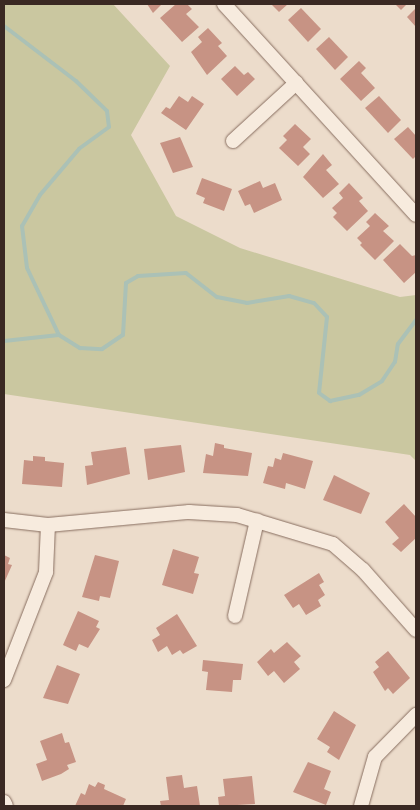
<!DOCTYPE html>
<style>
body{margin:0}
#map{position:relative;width:420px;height:810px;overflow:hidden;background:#ecdccb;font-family:"Zilla Slab",serif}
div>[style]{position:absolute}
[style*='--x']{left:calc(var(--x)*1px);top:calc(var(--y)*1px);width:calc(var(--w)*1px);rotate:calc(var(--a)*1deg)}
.green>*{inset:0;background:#cac7a0}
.stream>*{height:4px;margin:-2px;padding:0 2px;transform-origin:2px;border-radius:2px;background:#abc1b6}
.building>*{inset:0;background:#c79384}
.roads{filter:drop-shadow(0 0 1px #886e60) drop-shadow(0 0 1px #886e60)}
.street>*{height:14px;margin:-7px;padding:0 7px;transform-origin:7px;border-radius:7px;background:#f7ebde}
span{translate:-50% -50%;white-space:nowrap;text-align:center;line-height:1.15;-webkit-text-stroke:4.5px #f4e8db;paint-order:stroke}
.frame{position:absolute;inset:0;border:5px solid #3a2923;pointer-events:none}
</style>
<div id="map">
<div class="green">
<i style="clip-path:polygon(4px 4px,113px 4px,170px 66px,131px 135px,176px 216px,240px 248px,400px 297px,416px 295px,416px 461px,410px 455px,4px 394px)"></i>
</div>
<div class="stream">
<i style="--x:4;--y:26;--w:91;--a:37.4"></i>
<i style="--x:76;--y:81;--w:43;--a:44.1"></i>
<i style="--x:107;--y:111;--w:16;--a:83"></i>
<i style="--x:109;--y:127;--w:37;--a:144"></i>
<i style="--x:79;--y:149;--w:60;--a:130.3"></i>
<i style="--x:40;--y:195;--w:36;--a:120"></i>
<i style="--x:22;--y:226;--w:42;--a:83.2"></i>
<i style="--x:27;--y:268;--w:74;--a:64.5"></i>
<i style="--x:59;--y:335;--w:25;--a:32"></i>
<i style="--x:80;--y:348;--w:22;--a:3"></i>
<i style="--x:102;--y:349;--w:25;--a:-34"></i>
<i style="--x:123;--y:335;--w:52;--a:-86.7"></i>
<i style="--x:126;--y:283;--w:14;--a:-30"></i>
<i style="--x:138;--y:276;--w:48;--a:-3.6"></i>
<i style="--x:186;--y:273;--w:39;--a:38"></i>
<i style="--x:217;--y:297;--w:31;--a:11"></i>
<i style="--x:247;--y:303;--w:43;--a:-9.5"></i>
<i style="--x:289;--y:296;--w:26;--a:16"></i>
<i style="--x:314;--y:303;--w:19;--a:47"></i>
<i style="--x:327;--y:317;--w:76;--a:96"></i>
<i style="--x:319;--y:393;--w:14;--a:36"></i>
<i style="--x:330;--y:401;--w:30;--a:-12"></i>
<i style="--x:359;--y:395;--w:27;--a:-31"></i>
<i style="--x:382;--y:381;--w:23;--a:-56"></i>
<i style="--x:395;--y:362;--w:18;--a:-81"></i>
<i style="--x:398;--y:344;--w:30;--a:-53"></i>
<i style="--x:4;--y:341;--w:55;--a:-6.2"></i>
</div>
<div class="building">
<i style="clip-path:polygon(147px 4px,162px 4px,153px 13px)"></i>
<i style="clip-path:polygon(176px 4px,187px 4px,192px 9px,186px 14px,199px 27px,182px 42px,160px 18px)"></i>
<i style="clip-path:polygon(271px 4px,288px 4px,279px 12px)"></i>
<i style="clip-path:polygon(395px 4px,407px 4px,401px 10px)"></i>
<i style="clip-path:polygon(301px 8px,321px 29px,308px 42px,288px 20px)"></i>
<i style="clip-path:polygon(416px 8px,416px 27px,407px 17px)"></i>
<i style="clip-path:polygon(208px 28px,222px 43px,218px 46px,227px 56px,207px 75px,191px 52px,202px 42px,198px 37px)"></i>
<i style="clip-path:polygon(329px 37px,348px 57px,335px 70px,316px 49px)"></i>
<i style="clip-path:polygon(359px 61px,366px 68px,361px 73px,375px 88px,361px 101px,340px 79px)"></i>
<i style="clip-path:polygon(235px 66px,244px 75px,248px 72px,255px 79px,237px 96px,221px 79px)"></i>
<i style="clip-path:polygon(179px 96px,188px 102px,192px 96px,204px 104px,186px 130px,161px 113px,166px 107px,170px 109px)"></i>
<i style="clip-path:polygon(379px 96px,401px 120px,388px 133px,365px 108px)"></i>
<i style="clip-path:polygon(295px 124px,311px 139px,303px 147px,310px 154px,298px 166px,279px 148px,287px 140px,283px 136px)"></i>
<i style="clip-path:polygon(408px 127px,416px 136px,416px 156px,413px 159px,394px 139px)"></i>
<i style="clip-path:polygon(180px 137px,193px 167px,173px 173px,160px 143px)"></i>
<i style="clip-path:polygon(323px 154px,332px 165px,326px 170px,339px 184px,323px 198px,303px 177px)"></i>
<i style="clip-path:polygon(202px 178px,232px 189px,224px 211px,203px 203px,205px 198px,196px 194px)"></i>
<i style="clip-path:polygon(260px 181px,263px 188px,275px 183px,282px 200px,254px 213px,250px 204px,245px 206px,238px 191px)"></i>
<i style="clip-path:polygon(349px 183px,363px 198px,359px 201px,368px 211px,347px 231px,333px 217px,337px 213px,332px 208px,343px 198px,339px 193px)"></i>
<i style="clip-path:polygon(375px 213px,389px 226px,383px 231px,394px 241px,375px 260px,360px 245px,362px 243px,357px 238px,370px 226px,366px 222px)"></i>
<i style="clip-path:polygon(400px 244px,412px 256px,416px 255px,416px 272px,404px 283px,383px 260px)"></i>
<i style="clip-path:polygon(215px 443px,224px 445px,224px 448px,252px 453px,248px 476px,203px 473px,206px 454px,213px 456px)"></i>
<i style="clip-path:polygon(181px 445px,185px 472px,148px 480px,144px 449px)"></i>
<i style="clip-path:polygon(126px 447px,130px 474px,87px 485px,85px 466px,93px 465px,91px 452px)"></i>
<i style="clip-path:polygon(283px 453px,313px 461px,305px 489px,286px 483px,285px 489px,263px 483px,268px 466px,273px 467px,275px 458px,281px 460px)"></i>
<i style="clip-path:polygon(33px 456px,45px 457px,45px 461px,64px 463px,62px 487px,22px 484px,24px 460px,33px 461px)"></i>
<i style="clip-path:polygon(334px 475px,370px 493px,361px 514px,323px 500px)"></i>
<i style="clip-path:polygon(404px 504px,416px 517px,416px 538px,401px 552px,392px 544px,399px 538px,385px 522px)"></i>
<i style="clip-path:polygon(173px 549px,199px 557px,194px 573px,199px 574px,193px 594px,162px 585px)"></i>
<i style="clip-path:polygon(4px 555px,10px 558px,8px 564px,12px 565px,4px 583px)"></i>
<i style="clip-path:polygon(95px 555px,119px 561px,110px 598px,100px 596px,99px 601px,82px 597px)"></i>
<i style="clip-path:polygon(319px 573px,324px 582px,319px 585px,325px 595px,318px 600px,321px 606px,306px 615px,299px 604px,293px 608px,284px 595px)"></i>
<i style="clip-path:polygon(78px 611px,99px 621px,96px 627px,100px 629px,88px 648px,79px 644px,76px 651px,63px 645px)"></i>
<i style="clip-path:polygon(177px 614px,197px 646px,183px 654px,180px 650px,172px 655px,167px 646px,158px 652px,152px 640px,160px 635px,156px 628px)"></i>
<i style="clip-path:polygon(287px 642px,301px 656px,294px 662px,300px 669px,284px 683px,274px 671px,268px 676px,257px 662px,271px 649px,274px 653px)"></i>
<i style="clip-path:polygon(388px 651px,410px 678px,393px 694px,388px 688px,385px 691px,373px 672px,379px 667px,375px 662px)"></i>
<i style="clip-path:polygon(203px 660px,243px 664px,241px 680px,233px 680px,232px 692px,206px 690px,208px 672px,202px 671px)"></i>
<i style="clip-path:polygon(57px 665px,80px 674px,68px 704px,43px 698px)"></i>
<i style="clip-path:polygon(334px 711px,356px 725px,339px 760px,327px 752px,330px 747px,317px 739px)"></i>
<i style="clip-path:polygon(62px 733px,65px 743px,69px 742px,76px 762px,67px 765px,69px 769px,61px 774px,42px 781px,36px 764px,47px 760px,40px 741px)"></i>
<i style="clip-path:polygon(308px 762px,331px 771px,324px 789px,331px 792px,326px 805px,293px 792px)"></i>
<i style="clip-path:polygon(182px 775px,184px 788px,197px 786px,200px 806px,161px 806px,160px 801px,169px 800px,166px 777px)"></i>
<i style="clip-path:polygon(252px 776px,255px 804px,219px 806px,218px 797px,225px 796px,223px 779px)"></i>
<i style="clip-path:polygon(98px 782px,105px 785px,104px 789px,126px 799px,123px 806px,75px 806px,81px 793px,85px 795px,89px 784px,95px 787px)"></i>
</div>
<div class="roads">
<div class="street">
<i style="--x:224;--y:4;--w:285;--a:47.7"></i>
<i style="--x:233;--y:141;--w:86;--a:-42.6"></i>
<i style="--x:4;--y:520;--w:44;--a:6.5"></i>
<i style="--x:48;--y:525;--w:142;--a:-5.3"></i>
<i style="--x:189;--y:512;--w:48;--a:3.6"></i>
<i style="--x:237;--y:515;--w:100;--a:16.8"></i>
<i style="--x:333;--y:544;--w:40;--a:41"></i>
<i style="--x:363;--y:570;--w:80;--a:48.5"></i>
<i style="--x:235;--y:616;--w:98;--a:-77"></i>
<i style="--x:4;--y:680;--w:116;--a:-68.7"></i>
<i style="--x:46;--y:572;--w:47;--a:-87.6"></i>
<i style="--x:4;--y:802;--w:4;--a:63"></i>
<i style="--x:361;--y:806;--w:51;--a:-74.1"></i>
<i style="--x:375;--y:757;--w:59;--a:-45.7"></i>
</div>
</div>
<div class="frame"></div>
</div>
